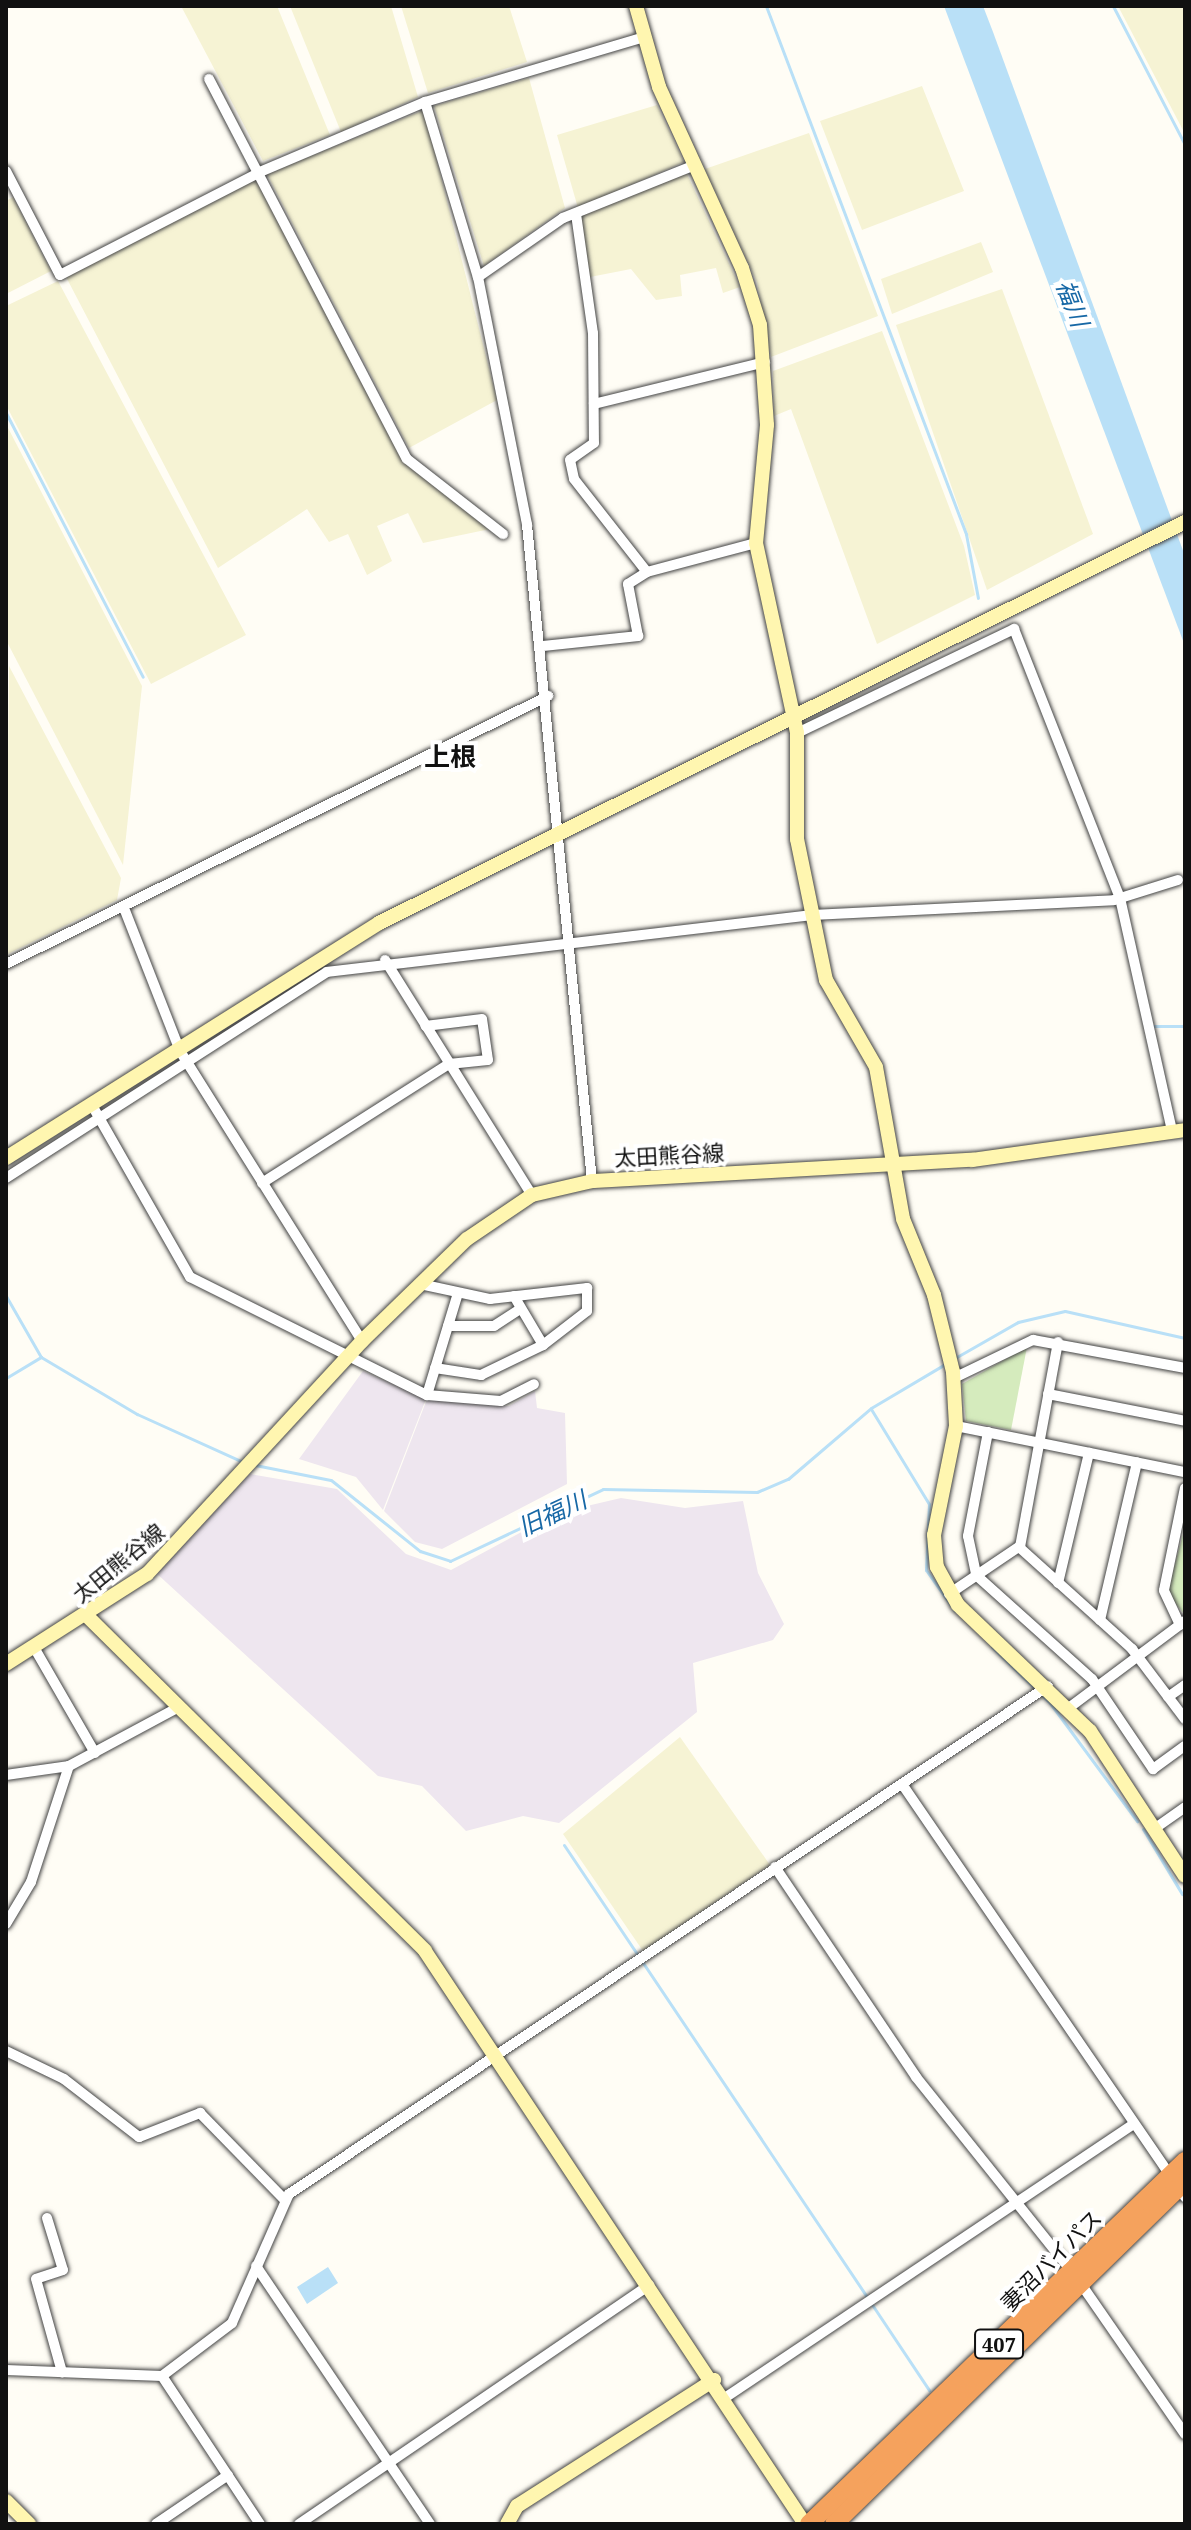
<!DOCTYPE html>
<meta charset="utf-8">
<style>
body{margin:0}
#map{position:relative;width:1191px;height:2530px;overflow:hidden;background:#fffdf5;font-family:"Noto Serif","Noto Sans JP",serif}
div>[style]{position:absolute}
[style*='--x']{left:calc(var(--x)*1px);top:calc(var(--y)*1px);width:calc(var(--w)*1px);rotate:calc(var(--a)*1deg)}
.industrial>*{inset:0;background:#eee6ef}
.farmland>*{inset:0;background:#f6f3d4}
.green>*{inset:0;background:#d5ebbd}
.water>*{inset:0;background:#b9e0f7}
.stream>*{height:3px;margin:-1.5px;padding:0 1.5px;transform-origin:1.5px;border-radius:1.5px;background:#b9e0f7}
.roads{filter:drop-shadow(0 0 2px #444) drop-shadow(0 0 2px #444)}
.street>*{height:10px;margin:-5px;padding:0 5px;transform-origin:5px;border-radius:5px;background:#fff}
.secondary>*{height:14px;margin:-7px;padding:0 7px;transform-origin:7px;border-radius:7px;background:#fff6b0}
.highway>*{height:18px;margin:-9px;padding:0 9px;transform-origin:9px;border-radius:9px;background:#f5a25d}
span{translate:-50% -50%;white-space:nowrap;text-align:center;line-height:1.15;-webkit-text-stroke:8px #fff;paint-order:stroke}
.shield-label span{padding:2px 6px;background:#fff;border:2px solid;border-radius:6px;-webkit-text-stroke-width:0}
.shield-label{font-size:20px;color:#111;font-weight:700}
.street-label{font-size:22px;color:#111}
.water-label{font-size:24px;color:#1768a6;font-style:italic}
.quarter-label{font-size:26px;color:#111;font-weight:700}
.frame{position:absolute;inset:0;border:8px solid #111;pointer-events:none}
</style>
<div id="map">
<div class="industrial">
<i style="clip-path:polygon(363px 1371px,426px 1399px,383px 1510px,356px 1477px,299px 1459px)"></i>
<i style="clip-path:polygon(535px 1391px,537px 1408px,565px 1413px,567px 1484px,442px 1549px,415px 1542px,384px 1511px,427px 1399px,509px 1406px)"></i>
<i style="clip-path:polygon(250px 1474px,337px 1489px,406px 1554px,451px 1570px,557px 1513px,621px 1498px,685px 1508px,743px 1501px,758px 1573px,784px 1624px,773px 1640px,693px 1663px,697px 1712px,559px 1823px,523px 1816px,466px 1831px,422px 1786px,378px 1776px,155px 1572px)"></i>
</div>
<div class="farmland">
<i style="clip-path:polygon(181px 6px,277px 6px,330px 135px,263px 161px)"></i>
<i style="clip-path:polygon(290px 6px,391px 6px,418px 97px,341px 132px)"></i>
<i style="clip-path:polygon(401px 6px,509px 6px,527px 62px,428px 93px)"></i>
<i style="clip-path:polygon(1118px 6px,1185px 6px,1185px 134px)"></i>
<i style="clip-path:polygon(529px 78px,565px 208px,484px 266px,434px 106px)"></i>
<i style="clip-path:polygon(922px 86px,964px 191px,862px 230px,820px 121px)"></i>
<i style="clip-path:polygon(657px 105px,684px 162px,578px 208px,557px 135px)"></i>
<i style="clip-path:polygon(424px 110px,497px 400px,409px 448px,267px 174px)"></i>
<i style="clip-path:polygon(809px 133px,878px 316px,771px 357px,757px 282px,705px 169px)"></i>
<i style="clip-path:polygon(686px 172px,740px 287px,723px 293px,716px 268px,680px 275px,682px 296px,656px 300px,631px 269px,590px 277px,581px 216px)"></i>
<i style="clip-path:polygon(255px 177px,403px 459px,490px 529px,423px 543px,408px 513px,377px 526px,392px 561px,367px 575px,348px 534px,329px 542px,307px 509px,218px 568px,65px 275px)"></i>
<i style="clip-path:polygon(13px 197px,51px 271px,6px 294px,6px 201px)"></i>
<i style="clip-path:polygon(981px 242px,993px 272px,892px 314px,881px 279px)"></i>
<i style="clip-path:polygon(58px 281px,246px 635px,151px 684px,6px 405px,6px 306px)"></i>
<i style="clip-path:polygon(1002px 289px,1093px 534px,987px 590px,896px 325px)"></i>
<i style="clip-path:polygon(882px 331px,964px 546px,975px 595px,877px 644px,791px 409px,774px 416px,773px 371px)"></i>
<i style="clip-path:polygon(6px 424px,142px 686px,123px 865px,6px 640px)"></i>
<i style="clip-path:polygon(9px 666px,121px 878px,117px 900px,6px 955px)"></i>
<i style="clip-path:polygon(680px 1737px,770px 1865px,643px 1951px,563px 1834px)"></i>
</div>
<div class="green">
<i style="clip-path:polygon(1027px 1347px,1011px 1430px,966px 1421px,962px 1384px)"></i>
<i style="clip-path:polygon(1185px 1527px,1185px 1615px,1167px 1593px)"></i>
</div>
<div class="water">
<i style="clip-path:polygon(944px 6px,983px 6px,993px 32px,1185px 556px,1185px 646px)"></i>
<i style="clip-path:polygon(328px 2267px,338px 2283px,307px 2304px,297px 2287px)"></i>
</div>
<div class="stream">
<i style="--x:766;--y:6;--w:565;--a:69.25"></i>
<i style="--x:966;--y:534;--w:65;--a:79.4"></i>
<i style="--x:1113;--y:6;--w:157;--a:62.6"></i>
<i style="--x:6;--y:413;--w:297;--a:62.6"></i>
<i style="--x:1154;--y:1026;--w:31;--a:0"></i>
<i style="--x:6;--y:1296;--w:70;--a:60.2"></i>
<i style="--x:41;--y:1357;--w:112;--a:30.7"></i>
<i style="--x:137;--y:1414;--w:116;--a:24.4"></i>
<i style="--x:955;--y:1358;--w:73;--a:-29.7"></i>
<i style="--x:1018;--y:1322;--w:48;--a:-13.2"></i>
<i style="--x:1065;--y:1311;--w:123;--a:12.7"></i>
<i style="--x:6;--y:1378;--w:41;--a:-31"></i>
<i style="--x:871;--y:1409;--w:111;--a:58.6"></i>
<i style="--x:929;--y:1504;--w:66;--a:92.6"></i>
<i style="--x:926;--y:1570;--w:50;--a:54.7"></i>
<i style="--x:255;--y:1465;--w:77;--a:11.2"></i>
<i style="--x:331;--y:1480;--w:114;--a:38.6"></i>
<i style="--x:420;--y:1551;--w:32;--a:18"></i>
<i style="--x:450;--y:1561;--w:169;--a:-25.2"></i>
<i style="--x:603;--y:1489;--w:154;--a:1.1"></i>
<i style="--x:757;--y:1492;--w:34;--a:-23"></i>
<i style="--x:788;--y:1479;--w:109;--a:-40.5"></i>
<i style="--x:871;--y:1408;--w:86;--a:-30.7"></i>
<i style="--x:992;--y:1647;--w:81;--a:44"></i>
<i style="--x:1050;--y:1703;--w:147;--a:53.6"></i>
<i style="--x:1143;--y:1829;--w:76;--a:59"></i>
<i style="--x:564;--y:1845;--w:544;--a:56.16"></i>
<i style="--x:871;--y:2303;--w:105;--a:56.3"></i>
</div>
<div class="roads">
<div class="street">
<i style="--x:209;--y:79;--w:428;--a:62.5"></i>
<i style="--x:407;--y:459;--w:122;--a:38"></i>
<i style="--x:425;--y:102;--w:183;--a:73.2"></i>
<i style="--x:478;--y:277;--w:253;--a:78.8"></i>
<i style="--x:527;--y:525;--w:659;--a:84.34"></i>
<i style="--x:6;--y:171;--w:117;--a:62.6"></i>
<i style="--x:60;--y:275;--w:225;--a:-27.2"></i>
<i style="--x:260;--y:172;--w:179;--a:-23"></i>
<i style="--x:425;--y:102;--w:228;--a:-16.5"></i>
<i style="--x:576;--y:214;--w:120;--a:81.9"></i>
<i style="--x:593;--y:333;--w:110;--a:89.5"></i>
<i style="--x:594;--y:443;--w:29;--a:145"></i>
<i style="--x:570;--y:460;--w:19;--a:78"></i>
<i style="--x:574;--y:479;--w:118;--a:51.9"></i>
<i style="--x:478;--y:277;--w:103;--a:-34.8"></i>
<i style="--x:563;--y:218;--w:142;--a:-21.9"></i>
<i style="--x:594;--y:404;--w:176;--a:-13.8"></i>
<i style="--x:543;--y:646;--w:96;--a:-6"></i>
<i style="--x:638;--y:636;--w:53;--a:-100.9"></i>
<i style="--x:628;--y:584;--w:22;--a:-32"></i>
<i style="--x:647;--y:572;--w:113;--a:-14.9"></i>
<i style="--x:797;--y:733;--w:241;--a:-25.6"></i>
<i style="--x:1014;--y:629;--w:289;--a:68.5"></i>
<i style="--x:1120;--y:898;--w:239;--a:77.4"></i>
<i style="--x:124;--y:908;--w:154;--a:68.6"></i>
<i style="--x:180;--y:1051;--w:342;--a:57.9"></i>
<i style="--x:385;--y:960;--w:277;--a:58"></i>
<i style="--x:6;--y:964;--w:605;--a:-26.31"></i>
<i style="--x:93;--y:1107;--w:196;--a:60.3"></i>
<i style="--x:190;--y:1277;--w:265;--a:26.5"></i>
<i style="--x:427;--y:1395;--w:74;--a:4.6"></i>
<i style="--x:501;--y:1401;--w:37;--a:-27"></i>
<i style="--x:6;--y:1178;--w:381;--a:-32.7"></i>
<i style="--x:327;--y:972;--w:488;--a:-6.7"></i>
<i style="--x:812;--y:915;--w:302;--a:-2.8"></i>
<i style="--x:1114;--y:900;--w:67;--a:-17.4"></i>
<i style="--x:262;--y:1183;--w:222;--a:-32.5"></i>
<i style="--x:449;--y:1064;--w:39;--a:-6"></i>
<i style="--x:488;--y:1060;--w:41;--a:-98.3"></i>
<i style="--x:482;--y:1019;--w:57;--a:173"></i>
<i style="--x:420;--y:1284;--w:72;--a:12.1"></i>
<i style="--x:490;--y:1299;--w:98;--a:-6.5"></i>
<i style="--x:587;--y:1288;--w:23;--a:90"></i>
<i style="--x:587;--y:1311;--w:56;--a:142.3"></i>
<i style="--x:448;--y:1326;--w:46;--a:0"></i>
<i style="--x:494;--y:1326;--w:30;--a:-33"></i>
<i style="--x:1058;--y:1342;--w:209;--a:100.5"></i>
<i style="--x:1020;--y:1548;--w:151;--a:42"></i>
<i style="--x:1132;--y:1649;--w:88;--a:52.9"></i>
<i style="--x:435;--y:1368;--w:47;--a:8.7"></i>
<i style="--x:481;--y:1375;--w:69;--a:-25.8"></i>
<i style="--x:543;--y:1345;--w:57;--a:-120.6"></i>
<i style="--x:954;--y:1378;--w:88;--a:-25.7"></i>
<i style="--x:1033;--y:1340;--w:155;--a:10.4"></i>
<i style="--x:1048;--y:1394;--w:140;--a:11.1"></i>
<i style="--x:427;--y:1395;--w:103;--a:-73.1"></i>
<i style="--x:956;--y:1426;--w:234;--a:11.4"></i>
<i style="--x:988;--y:1432;--w:106;--a:100.9"></i>
<i style="--x:968;--y:1536;--w:40;--a:78"></i>
<i style="--x:976;--y:1575;--w:156;--a:41.9"></i>
<i style="--x:1092;--y:1679;--w:109;--a:55.9"></i>
<i style="--x:1153;--y:1769;--w:39;--a:-36"></i>
<i style="--x:1058;--y:1583;--w:134;--a:-76.6"></i>
<i style="--x:949;--y:1594;--w:86;--a:-34.1"></i>
<i style="--x:1100;--y:1620;--w:162;--a:-76.8"></i>
<i style="--x:1180;--y:1625;--w:38;--a:-115"></i>
<i style="--x:1164;--y:1590;--w:104;--a:-78.4"></i>
<i style="--x:35;--y:1649;--w:120;--a:60"></i>
<i style="--x:1168;--y:1697;--w:21;--a:-35"></i>
<i style="--x:1070;--y:1707;--w:144;--a:-36.8"></i>
<i style="--x:6;--y:1775;--w:64;--a:-8.1"></i>
<i style="--x:69;--y:1766;--w:125;--a:-28.2"></i>
<i style="--x:902;--y:1784;--w:501;--a:55.58"></i>
<i style="--x:1154;--y:1829;--w:38;--a:-35"></i>
<i style="--x:775;--y:1867;--w:253;--a:56.1"></i>
<i style="--x:916;--y:2077;--w:250;--a:51.3"></i>
<i style="--x:6;--y:1924;--w:49;--a:-59.2"></i>
<i style="--x:31;--y:1882;--w:122;--a:-71.9"></i>
<i style="--x:6;--y:2051;--w:64;--a:25.8"></i>
<i style="--x:64;--y:2079;--w:95;--a:37.7"></i>
<i style="--x:139;--y:2137;--w:66;--a:-21.5"></i>
<i style="--x:200;--y:2113;--w:120;--a:45.7"></i>
<i style="--x:47;--y:2218;--w:54;--a:72.9"></i>
<i style="--x:63;--y:2270;--w:28;--a:162"></i>
<i style="--x:36;--y:2279;--w:97;--a:74.4"></i>
<i style="--x:256;--y:2266;--w:311;--a:56"></i>
<i style="--x:1081;--y:2284;--w:183;--a:55.3"></i>
<i style="--x:6;--y:2370;--w:156;--a:2.2"></i>
<i style="--x:162;--y:2376;--w:88;--a:-37.1"></i>
<i style="--x:232;--y:2323;--w:141;--a:-66.2"></i>
<i style="--x:289;--y:2194;--w:913;--a:-33.79"></i>
<i style="--x:162;--y:2376;--w:178;--a:56.5"></i>
<i style="--x:726;--y:2397;--w:489;--a:-33.8"></i>
<i style="--x:156;--y:2524;--w:87;--a:-34.2"></i>
<i style="--x:299;--y:2524;--w:424;--a:-34.3"></i>
</div>
<div class="secondary">
<i style="--x:636;--y:6;--w:84;--a:74.1"></i>
<i style="--x:659;--y:87;--w:199;--a:65.4"></i>
<i style="--x:742;--y:268;--w:60;--a:72.5"></i>
<i style="--x:760;--y:325;--w:100;--a:86"></i>
<i style="--x:767;--y:425;--w:119;--a:95.3"></i>
<i style="--x:756;--y:543;--w:194;--a:77.8"></i>
<i style="--x:797;--y:733;--w:106;--a:90"></i>
<i style="--x:797;--y:839;--w:144;--a:78.4"></i>
<i style="--x:826;--y:980;--w:100;--a:60.1"></i>
<i style="--x:876;--y:1067;--w:154;--a:79.9"></i>
<i style="--x:903;--y:1219;--w:82;--a:67.8"></i>
<i style="--x:934;--y:1295;--w:79;--a:76.1"></i>
<i style="--x:953;--y:1372;--w:54;--a:86.8"></i>
<i style="--x:956;--y:1426;--w:111;--a:101.4"></i>
<i style="--x:934;--y:1535;--w:32;--a:85"></i>
<i style="--x:937;--y:1567;--w:43;--a:61.1"></i>
<i style="--x:958;--y:1605;--w:182;--a:43.7"></i>
<i style="--x:1090;--y:1731;--w:173;--a:56.8"></i>
<i style="--x:6;--y:1158;--w:441;--a:-32.2"></i>
<i style="--x:379;--y:923;--w:900;--a:-26.45"></i>
<i style="--x:88;--y:1617;--w:474;--a:44.7"></i>
<i style="--x:425;--y:1951;--w:688;--a:56.45"></i>
<i style="--x:6;--y:1664;--w:167;--a:-32.6"></i>
<i style="--x:147;--y:1574;--w:317;--a:-47.3"></i>
<i style="--x:362;--y:1341;--w:146;--a:-44.2"></i>
<i style="--x:467;--y:1239;--w:78;--a:-34.1"></i>
<i style="--x:532;--y:1195;--w:62;--a:-13.1"></i>
<i style="--x:592;--y:1181;--w:381;--a:-3.2"></i>
<i style="--x:972;--y:1160;--w:215;--a:-8"></i>
<i style="--x:6;--y:2501;--w:33;--a:45"></i>
<i style="--x:507;--y:2524;--w:21;--a:-61"></i>
<i style="--x:517;--y:2506;--w:234;--a:-32.6"></i>
</div>
<div class="highway">
<i style="--x:809;--y:2524;--w:523;--a:-43.99"></i>
<i style="--x:834;--y:2524;--w:491;--a:-44.3"></i>
</div>
</div>
<div class="shield-label">
<span style="left:999px;top:2344px">407</span>
</div>
<div class="street-label">
<span style="left:669px;top:1155px;rotate:-3deg">太田熊谷線</span>
<span style="left:118px;top:1563px;rotate:-39deg">太田熊谷線</span>
<span style="left:1051px;top:2260px;rotate:-45deg">妻沼バイパス</span>
</div>
<div class="water-label">
<span style="left:1073px;top:303px;rotate:69deg">福川</span>
<span style="left:552px;top:1513px;rotate:-25deg">旧福川</span>
</div>
<div class="quarter-label">
<span style="left:450px;top:757px">上根</span>
</div>
<div class="frame"></div>
</div>
